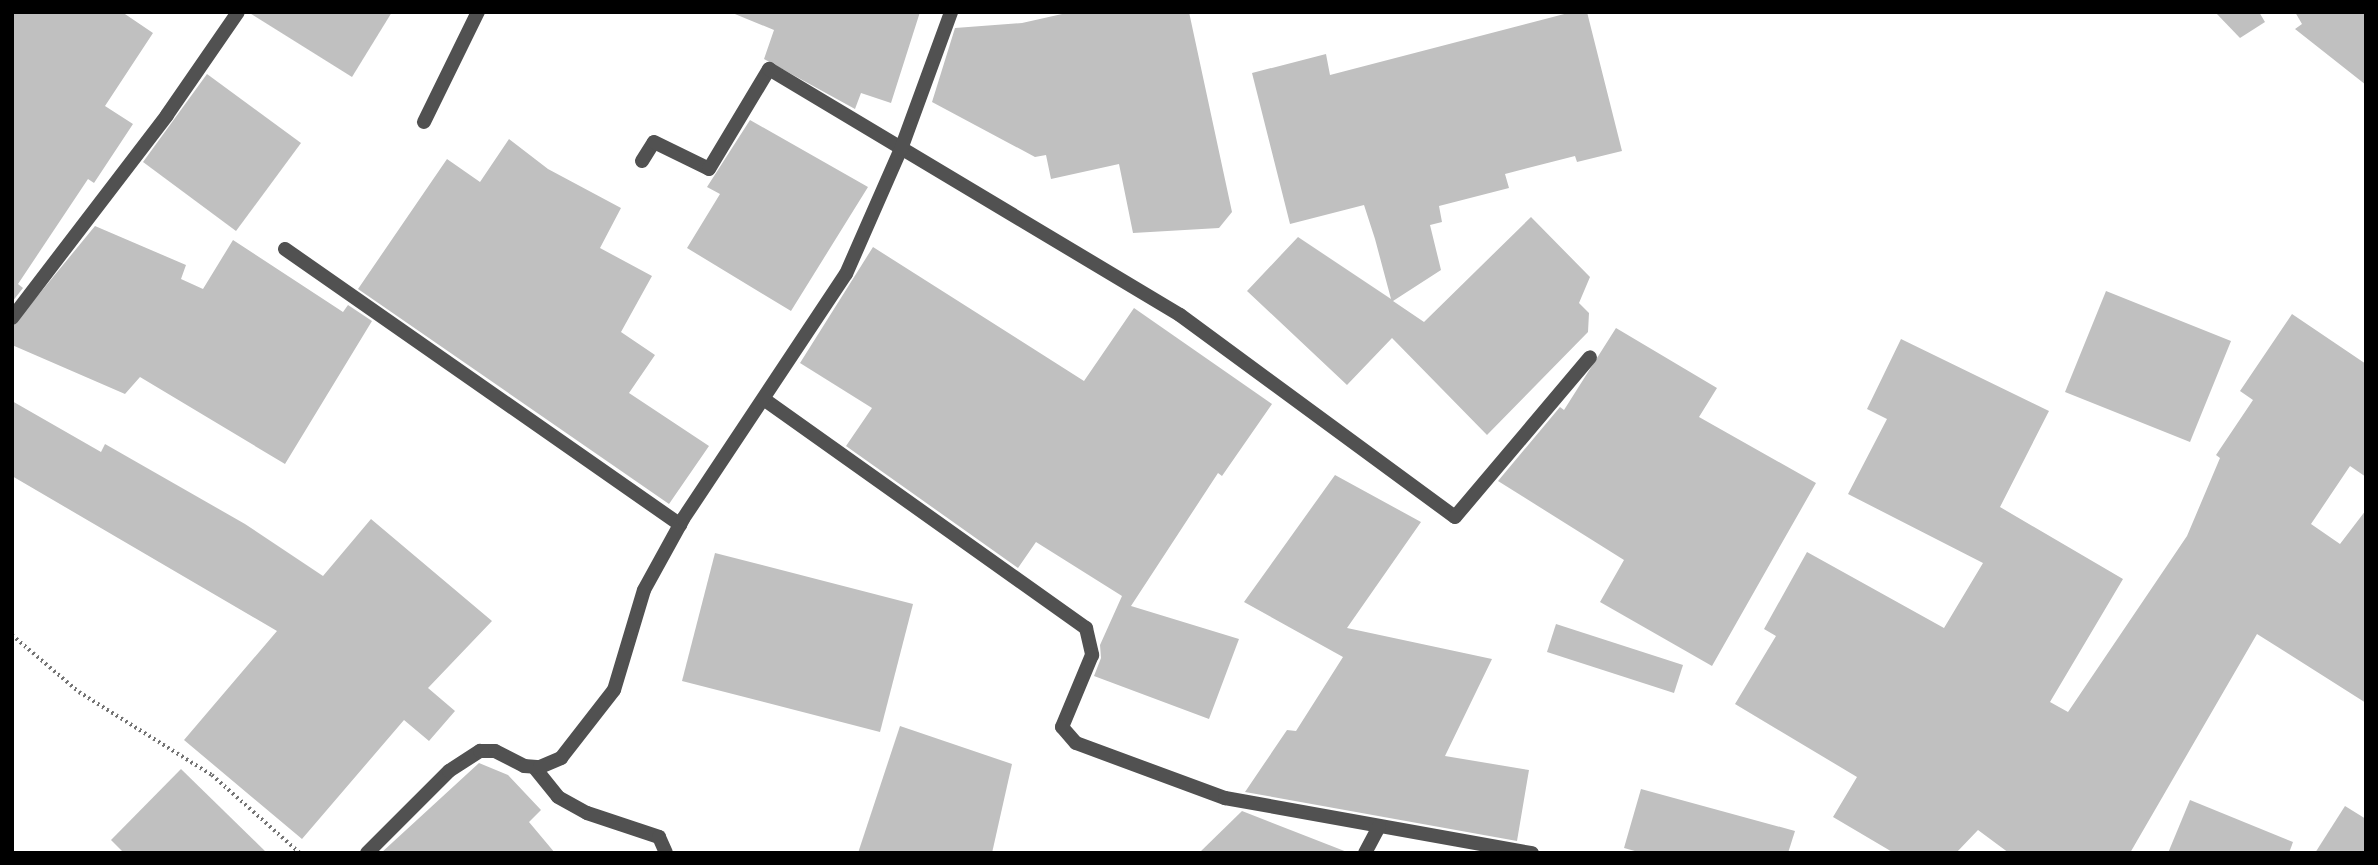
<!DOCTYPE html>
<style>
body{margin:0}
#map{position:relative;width:2378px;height:865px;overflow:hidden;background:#fff;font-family:"Asap Condensed",sans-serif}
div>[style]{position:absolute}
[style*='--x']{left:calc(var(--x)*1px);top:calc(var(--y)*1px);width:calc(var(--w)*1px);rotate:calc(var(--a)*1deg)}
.building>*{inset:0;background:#c0c0c0}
.path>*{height:3.5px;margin-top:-1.75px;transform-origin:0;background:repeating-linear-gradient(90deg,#737373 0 2px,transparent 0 5.5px)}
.minor>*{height:14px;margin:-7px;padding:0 7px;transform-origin:7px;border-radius:7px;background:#515151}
span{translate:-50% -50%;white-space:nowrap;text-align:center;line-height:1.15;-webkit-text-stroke:6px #fff;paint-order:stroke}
.frame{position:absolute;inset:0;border:14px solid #000;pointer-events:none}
</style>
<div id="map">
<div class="building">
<i style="clip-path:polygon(12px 12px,122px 12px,153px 33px,105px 106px,133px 124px,94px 183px,88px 179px,18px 284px,23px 288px,12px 302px)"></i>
<i style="clip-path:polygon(248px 12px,392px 12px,352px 77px)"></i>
<i style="clip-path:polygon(730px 12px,920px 12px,891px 103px,861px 93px,855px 109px,764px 59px,774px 30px)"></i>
<i style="clip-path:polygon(1071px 12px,1189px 12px,1232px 212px,1219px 228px,1133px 233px,1119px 164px,1051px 179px,1046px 155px,1035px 157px,932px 102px,955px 28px,1022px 23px)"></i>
<i style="clip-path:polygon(1572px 12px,1587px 12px,1622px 151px,1577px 162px,1575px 156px,1505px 174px,1509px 188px,1439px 206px,1442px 222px,1430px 225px,1441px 270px,1393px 301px,1424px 322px,1531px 217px,1590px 277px,1579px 303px,1589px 313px,1588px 332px,1487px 435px,1392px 338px,1347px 385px,1247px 291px,1298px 237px,1391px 299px,1375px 239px,1364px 205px,1290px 224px,1252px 73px,1326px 54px,1330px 75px)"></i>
<i style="clip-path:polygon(2215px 12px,2259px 12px,2265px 22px,2240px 38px)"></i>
<i style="clip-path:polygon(2295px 12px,2366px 12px,2366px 85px,2295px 29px,2302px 24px)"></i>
<i style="clip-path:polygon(207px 74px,301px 143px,236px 231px,143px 162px)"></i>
<i style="clip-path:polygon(750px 120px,868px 187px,791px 311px,687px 248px,720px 194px,707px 187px)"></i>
<i style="clip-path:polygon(509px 139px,548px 169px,621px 208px,600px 248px,652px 276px,621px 332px,655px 355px,629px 393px,709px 446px,669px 504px,358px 289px,447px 159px,480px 182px)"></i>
<i style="clip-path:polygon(95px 226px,186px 265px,181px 279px,203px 289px,233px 240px,343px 312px,348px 305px,372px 321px,285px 464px,140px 377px,125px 394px,12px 345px,12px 327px)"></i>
<i style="clip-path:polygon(873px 247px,1084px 381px,1134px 308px,1272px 404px,1222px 476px,1218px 473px,1131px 606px,1239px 639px,1209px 719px,1094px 676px,1101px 658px,1100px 645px,1122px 596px,1036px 542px,1018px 568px,846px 446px,872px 408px,800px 363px)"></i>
<i style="clip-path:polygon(2106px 291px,2231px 341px,2190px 442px,2065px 392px)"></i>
<i style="clip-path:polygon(2292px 314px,2366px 364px,2366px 477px,2350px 466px,2311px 524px,2340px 544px,2366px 510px,2366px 703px,2257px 634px,2130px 853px,2009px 853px,1978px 830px,1956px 853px,1894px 853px,1833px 817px,1857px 777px,1735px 704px,1776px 636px,1764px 629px,1807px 552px,1944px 628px,1983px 563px,1848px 494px,1887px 419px,1867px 409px,1901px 339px,2049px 411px,2000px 507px,2123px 579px,2050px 702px,2068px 712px,2187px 536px,2220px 458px,2216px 455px,2253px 400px,2240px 391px)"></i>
<i style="clip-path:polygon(1616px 328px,1717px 388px,1699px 417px,1816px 483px,1712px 666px,1600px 602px,1624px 560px,1498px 481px,1560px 407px,1564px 410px)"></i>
<i style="clip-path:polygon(12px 401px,101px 452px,105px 444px,245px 524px,323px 576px,371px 519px,492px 621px,428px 688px,455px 711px,429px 741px,404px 720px,302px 839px,184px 740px,277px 631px,12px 476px)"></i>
<i style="clip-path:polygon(1335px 475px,1421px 522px,1347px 628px,1492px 659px,1445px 756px,1529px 770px,1517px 841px,1245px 792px,1287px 730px,1296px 731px,1343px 657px,1244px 602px)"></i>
<i style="clip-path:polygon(715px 553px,913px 604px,880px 732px,682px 681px)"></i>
<i style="clip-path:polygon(1556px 624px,1683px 665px,1674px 693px,1547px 652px)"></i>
<i style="clip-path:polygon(900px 726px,1012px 764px,992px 853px,858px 853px)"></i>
<i style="clip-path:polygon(479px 763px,508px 775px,541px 810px,529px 822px,555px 853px,381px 853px)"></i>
<i style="clip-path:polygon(181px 769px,267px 853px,124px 853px,111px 840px)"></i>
<i style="clip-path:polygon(1641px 789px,1795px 831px,1788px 853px,1642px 853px,1624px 848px)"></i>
<i style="clip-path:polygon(2190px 800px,2293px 842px,2289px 853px,2168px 853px)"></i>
<i style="clip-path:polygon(2345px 806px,2366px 819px,2366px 853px,2315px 853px)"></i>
<i style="clip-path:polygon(1242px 811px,1347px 852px,1347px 853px,1199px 853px)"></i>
</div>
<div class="path">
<i style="--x:12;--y:635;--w:88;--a:40.4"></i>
<i style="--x:79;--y:692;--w:157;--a:32"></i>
<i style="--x:212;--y:775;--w:118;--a:41.6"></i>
</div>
<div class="minor">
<i style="--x:424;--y:122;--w:123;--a:-63.9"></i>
<i style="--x:642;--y:161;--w:22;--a:-58"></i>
<i style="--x:654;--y:142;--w:61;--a:26.1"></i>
<i style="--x:709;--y:169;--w:117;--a:-59"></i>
<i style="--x:769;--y:69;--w:479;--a:30.9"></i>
<i style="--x:1180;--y:315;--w:341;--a:36.3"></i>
<i style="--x:1455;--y:517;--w:209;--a:-49.8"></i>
<i style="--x:285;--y:249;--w:482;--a:34.9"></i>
<i style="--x:12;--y:318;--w:255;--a:-52.6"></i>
<i style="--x:167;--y:115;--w:125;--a:-55.4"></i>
<i style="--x:765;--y:400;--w:394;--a:35.4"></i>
<i style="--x:1086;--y:628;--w:28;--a:77"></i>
<i style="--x:1092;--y:655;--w:78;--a:112.6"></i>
<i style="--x:1062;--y:727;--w:21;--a:49"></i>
<i style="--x:1076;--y:743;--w:159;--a:20.3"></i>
<i style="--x:1225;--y:798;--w:312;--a:10.2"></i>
<i style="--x:534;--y:767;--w:38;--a:51"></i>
<i style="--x:558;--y:797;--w:33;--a:29"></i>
<i style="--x:587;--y:813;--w:76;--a:18.4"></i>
<i style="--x:659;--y:837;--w:17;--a:66"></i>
<i style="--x:367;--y:853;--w:116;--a:-45"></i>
<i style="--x:449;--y:771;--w:37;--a:-33"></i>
<i style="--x:480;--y:751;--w:15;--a:0"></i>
<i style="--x:495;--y:751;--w:33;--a:27"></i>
<i style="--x:524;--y:766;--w:16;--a:4"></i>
<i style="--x:540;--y:767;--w:23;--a:-23"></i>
<i style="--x:561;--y:758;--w:86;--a:-52.1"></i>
<i style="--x:614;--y:690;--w:104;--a:-73.3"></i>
<i style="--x:644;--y:590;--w:81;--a:-61.2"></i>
<i style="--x:683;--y:519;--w:294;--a:-56.4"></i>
<i style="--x:846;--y:274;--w:137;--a:-66.3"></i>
<i style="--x:901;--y:149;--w:146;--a:-69.9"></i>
<i style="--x:1365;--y:853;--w:30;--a:-62"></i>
</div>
<div class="frame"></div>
</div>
